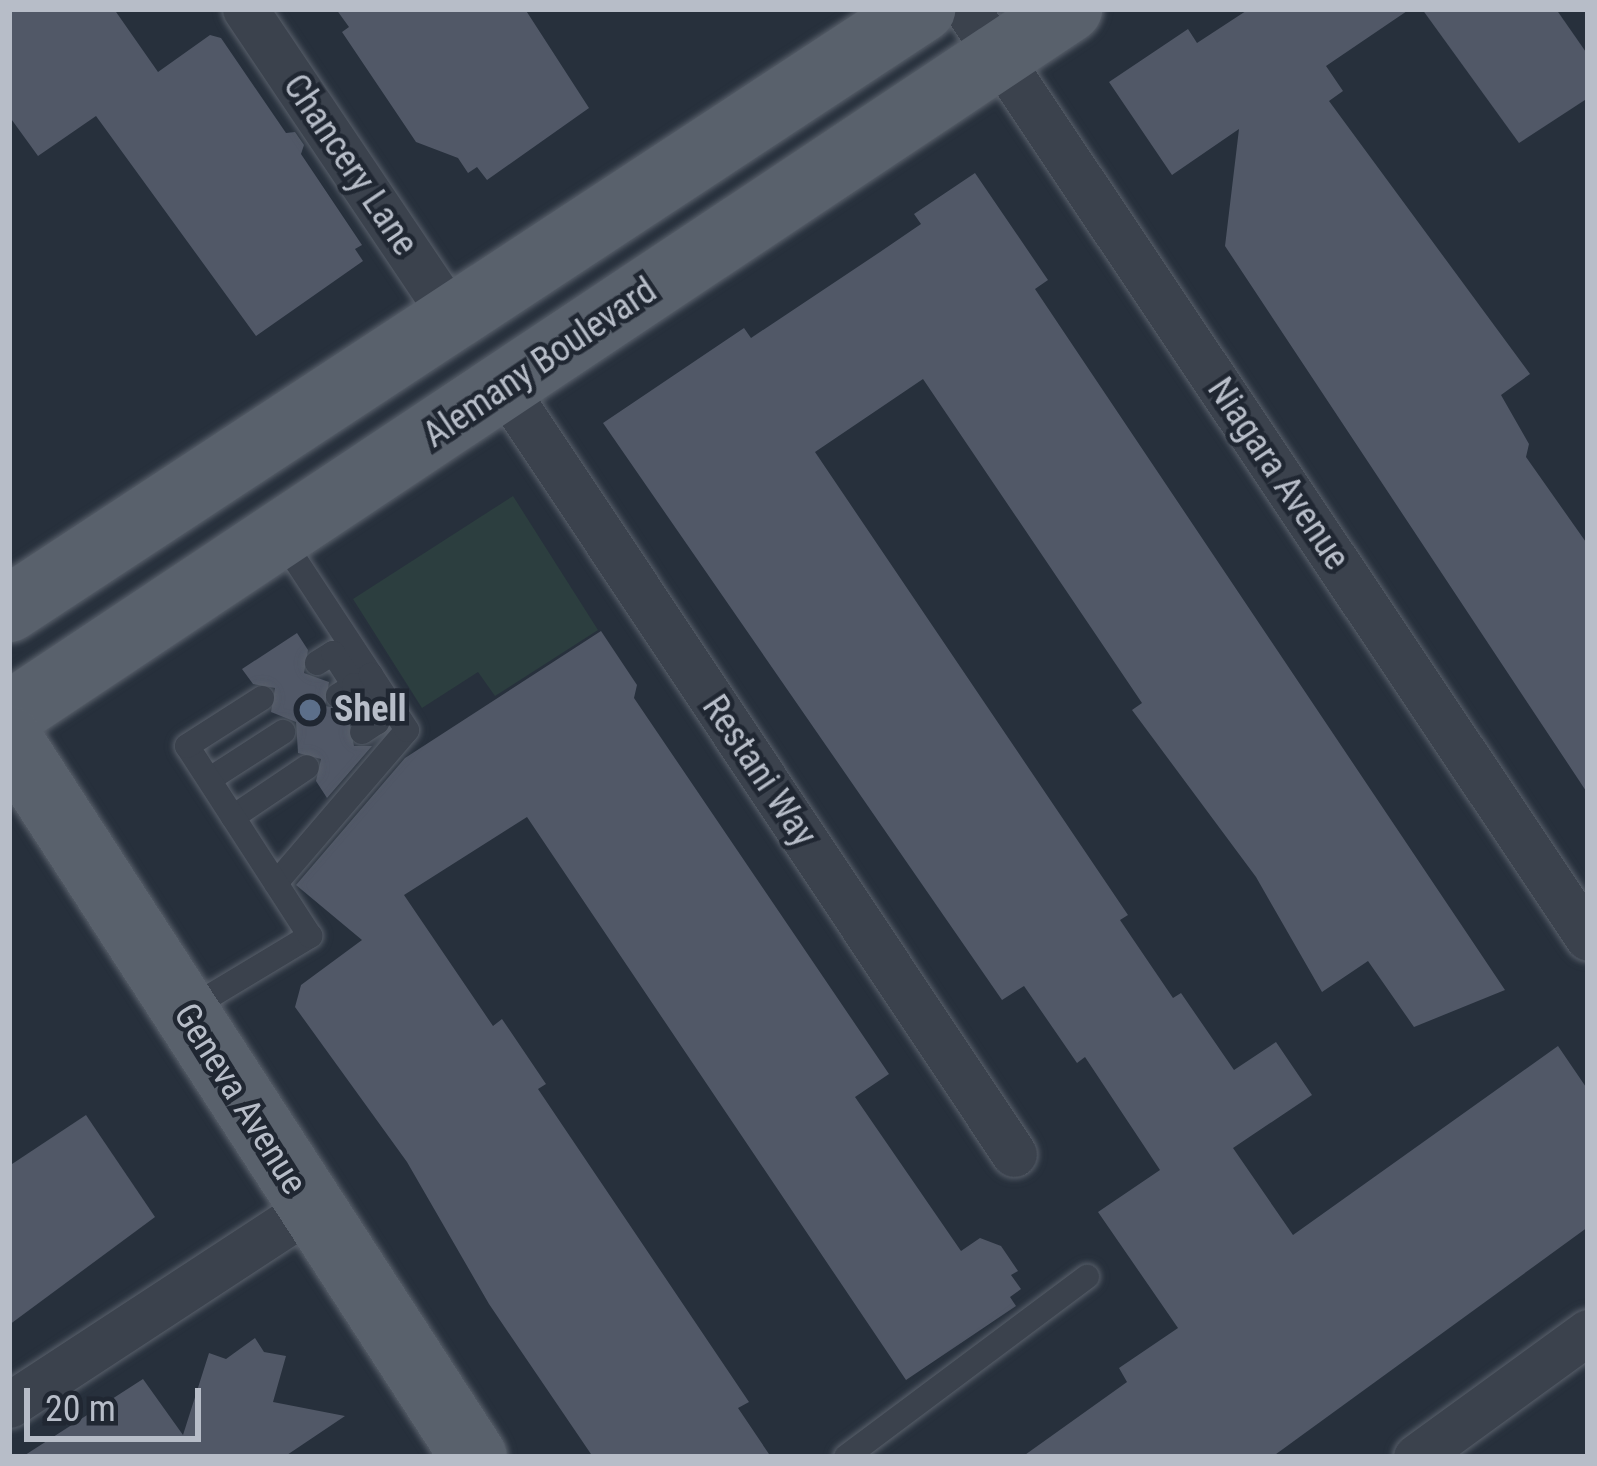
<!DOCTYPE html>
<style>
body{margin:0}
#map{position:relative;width:1597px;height:1466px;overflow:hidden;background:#27303c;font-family:"Roboto Condensed",sans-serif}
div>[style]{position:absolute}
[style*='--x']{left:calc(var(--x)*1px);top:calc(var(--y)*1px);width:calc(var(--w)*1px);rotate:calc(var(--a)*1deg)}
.green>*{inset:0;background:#2c3e3f}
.building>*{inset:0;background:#515867}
.roads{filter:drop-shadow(0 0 3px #59606b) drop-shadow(0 0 3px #59606b)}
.service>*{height:24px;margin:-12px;padding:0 12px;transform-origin:12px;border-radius:12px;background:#3b424d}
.minor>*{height:45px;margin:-22.5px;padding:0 22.5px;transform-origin:22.5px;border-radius:22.5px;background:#3b424d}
.primary>*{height:66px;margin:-33px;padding:0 33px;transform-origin:33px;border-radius:33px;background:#59616c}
.dots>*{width:33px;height:33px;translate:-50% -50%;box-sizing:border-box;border:6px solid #202732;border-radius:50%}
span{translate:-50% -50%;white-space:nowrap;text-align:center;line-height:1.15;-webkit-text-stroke:9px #202732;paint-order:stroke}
.street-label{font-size:36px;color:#b7bdc8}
.poi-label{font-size:36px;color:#b7bdc8;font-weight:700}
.left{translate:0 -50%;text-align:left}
.frame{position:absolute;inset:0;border:12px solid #b7bdc8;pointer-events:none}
.scale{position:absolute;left:24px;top:1388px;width:177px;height:54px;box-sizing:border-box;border:6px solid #b7bdc8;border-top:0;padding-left:15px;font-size:36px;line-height:42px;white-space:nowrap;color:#b7bdc8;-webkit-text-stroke:9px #202732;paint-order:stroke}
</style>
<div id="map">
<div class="green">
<i style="clip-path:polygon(513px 496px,598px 630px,495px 696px,478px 672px,422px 708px,353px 599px)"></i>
</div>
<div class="building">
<i style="clip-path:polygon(9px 9px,114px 9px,158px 72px,210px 35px,221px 38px,286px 133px,295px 132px,304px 145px,301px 154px,362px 245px,355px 249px,363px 261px,256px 336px,96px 116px,38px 156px,9px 116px)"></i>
<i style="clip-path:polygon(336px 9px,525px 9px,589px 108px,487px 180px,477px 167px,468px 173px,458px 158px,416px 142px,342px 32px,349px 27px)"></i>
<i style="clip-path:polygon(1249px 9px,1410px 9px,1326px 66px,1343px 91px,1329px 101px,1530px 374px,1501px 395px,1529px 444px,1526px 457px,1588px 545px,1588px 794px,1225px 246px,1239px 129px,1172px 175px,1109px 82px,1188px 29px,1197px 43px)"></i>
<i style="clip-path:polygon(1422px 9px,1556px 9px,1588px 55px,1588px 98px,1519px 143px)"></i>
<i style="clip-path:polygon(975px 173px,1048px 280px,1035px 289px,1505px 990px,1414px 1027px,1368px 961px,1322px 992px,1256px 877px,1132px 710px,1142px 703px,923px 379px,815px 452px,1128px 915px,1120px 920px,1173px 998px,1181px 993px,1234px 1070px,1276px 1042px,1312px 1095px,1233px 1148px,1293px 1235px,1558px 1046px,1588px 1090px,1588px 1227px,1272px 1457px,1022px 1457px,1127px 1382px,1119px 1368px,1178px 1328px,1098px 1212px,1160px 1170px,1085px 1057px,1077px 1063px,1024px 986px,1002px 1000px,603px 423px,744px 328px,751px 338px,880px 252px,921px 224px,914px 214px)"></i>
<i style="clip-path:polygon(601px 631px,637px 685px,634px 698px,889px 1074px,855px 1097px,961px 1251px,980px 1238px,1001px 1246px,1018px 1271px,1011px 1275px,1021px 1289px,1010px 1297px,1016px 1306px,906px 1380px,527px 817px,404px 895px,493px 1026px,502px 1019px,546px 1084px,538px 1089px,749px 1402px,738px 1408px,771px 1457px,593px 1457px,489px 1304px,407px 1162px,295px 1007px,301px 985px,362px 940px,296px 885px,405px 758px)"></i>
<i style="clip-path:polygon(297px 633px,308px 650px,304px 673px,329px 682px,325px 706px,347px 710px,354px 746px,372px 746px,327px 798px,316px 781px,321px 759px,298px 753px,296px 722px,271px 712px,275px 688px,253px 684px,242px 669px)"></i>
<i style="clip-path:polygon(86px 1115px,155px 1217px,9px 1325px,9px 1166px)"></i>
<i style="clip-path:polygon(255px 1338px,264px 1352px,286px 1356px,273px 1402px,345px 1416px,284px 1457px,22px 1457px,143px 1379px,183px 1435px,209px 1353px,226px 1359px)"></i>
</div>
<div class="roads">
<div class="service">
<i style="--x:281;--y:538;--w:164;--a:56.7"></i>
<i style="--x:371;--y:675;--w:39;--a:148"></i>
<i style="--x:317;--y:663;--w:19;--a:-32"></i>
<i style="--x:333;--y:653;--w:38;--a:57"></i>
<i style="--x:354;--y:685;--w:44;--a:58.1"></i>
<i style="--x:377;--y:722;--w:18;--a:146"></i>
<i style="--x:210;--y:779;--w:87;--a:-32.8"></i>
<i style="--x:233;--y:817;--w:89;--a:-34"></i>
<i style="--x:276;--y:883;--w:201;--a:-49.4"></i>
<i style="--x:407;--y:730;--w:66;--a:-123.2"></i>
<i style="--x:187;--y:1010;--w:144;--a:-31"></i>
<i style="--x:310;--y:936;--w:226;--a:-122.9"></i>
<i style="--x:187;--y:746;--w:89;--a:-32.6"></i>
<i style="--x:846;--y:1457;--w:301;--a:-36.8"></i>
</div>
<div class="minor">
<i style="--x:245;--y:9;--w:376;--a:56.1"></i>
<i style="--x:967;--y:9;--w:1117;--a:56.24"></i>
<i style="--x:504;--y:387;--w:921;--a:56.38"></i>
<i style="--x:9;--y:1405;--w:358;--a:-33.2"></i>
<i style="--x:1416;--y:1457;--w:213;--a:-36"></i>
</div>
<div class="primary">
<i style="--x:9;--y:609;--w:1093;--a:-33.31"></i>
<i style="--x:9;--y:715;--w:1274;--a:-33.67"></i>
<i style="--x:9;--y:739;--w:855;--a:57.07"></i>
</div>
</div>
<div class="dots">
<i style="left:310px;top:710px;background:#5c6f8a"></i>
</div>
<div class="street-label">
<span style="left:350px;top:165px;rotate:56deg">Chancery Lane</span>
<span style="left:540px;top:363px;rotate:-34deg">Alemany Boulevard</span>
<span style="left:1278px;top:474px;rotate:56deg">Niagara Avenue</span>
<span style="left:759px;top:771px;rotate:56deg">Restani Way</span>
<span style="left:240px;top:1099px;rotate:58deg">Geneva Avenue</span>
</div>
<div class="poi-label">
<span class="left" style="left:334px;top:710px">Shell</span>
</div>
<div class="frame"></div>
<div class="scale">20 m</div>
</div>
